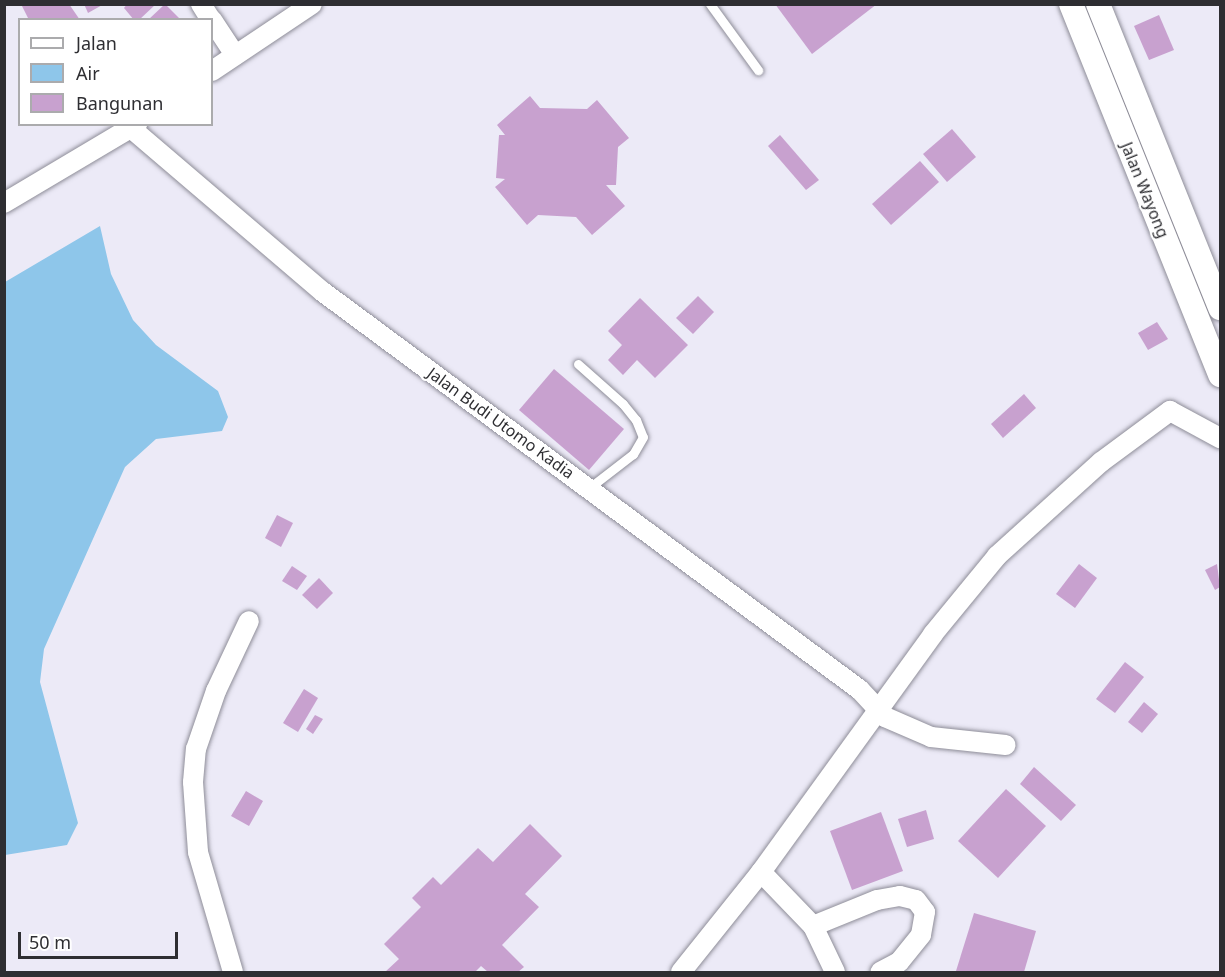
<!DOCTYPE html>
<style>
body{margin:0}
#map{position:relative;width:1225px;height:977px;overflow:hidden;background:#eceaf7;font-family:"Noto Sans",sans-serif}
div>[style]{position:absolute}
[style*='--x']{left:calc(var(--x)*1px);top:calc(var(--y)*1px);width:calc(var(--w)*1px);rotate:calc(var(--a)*1deg)}
.water>*{inset:0;background:#8ec6ea}
.building>*{inset:0;background:#c8a1cf}
.roads{filter:drop-shadow(0 0 2px #8e8d98) drop-shadow(0 0 2px #8e8d98)}
.service>*{height:9px;margin:-4.5px;padding:0 4.5px;transform-origin:4.5px;border-radius:4.5px;background:#fff}
.minor>*{height:20px;margin:-10px;padding:0 10px;transform-origin:10px;border-radius:10px;background:#fff}
.tertiary>*{height:24px;margin:-12px;padding:0 12px;transform-origin:12px;border-radius:12px;background:#fff}
span{translate:-50% -50%;white-space:nowrap;text-align:center;line-height:1.15;-webkit-text-stroke:4.5px #fff;paint-order:stroke}
.street-label{font-size:16px;color:#2e2e32}
.frame{position:absolute;inset:0;border:6px solid #2e2e32;pointer-events:none}
.legend{position:absolute;left:18px;top:18px;width:195px;height:108px;box-sizing:border-box;background:#fff;border:2px solid #ababad;margin:0;padding:8px 10px;list-style:none;font-size:18px;color:#2e2e32}
.legend li{display:flex;align-items:center;gap:12px;height:30px}
.legend b{width:30px;border:2px solid #ababad}
.scale{position:absolute;left:18px;top:932px;width:160px;height:27px;box-sizing:border-box;border:3px solid #2e2e32;border-top:0;padding-left:8px;font-size:18px;line-height:21px;white-space:nowrap;color:#2e2e32;-webkit-text-stroke:4px #fff;paint-order:stroke}
</style>
<div id="map">
<div class="water">
<i style="clip-path:polygon(100px 226px,111px 274px,133px 320px,156px 345px,218px 391px,228px 417px,222px 431px,156px 439px,125px 467px,44px 649px,40px 682px,78px 823px,67px 845px,5px 855px,5px 282px)"></i>
</div>
<div class="building">
<i style="clip-path:polygon(21px 4px,69px 4px,80px 20px,29px 20px)"></i>
<i style="clip-path:polygon(84px 4px,104px 4px,88px 13px)"></i>
<i style="clip-path:polygon(127px 4px,156px 4px,139px 20px,134px 20px,124px 8px)"></i>
<i style="clip-path:polygon(165px 4px,181px 20px,148px 20px)"></i>
<i style="clip-path:polygon(775px 4px,877px 4px,812px 54px)"></i>
<i style="clip-path:polygon(1159px 15px,1174px 50px,1149px 60px,1134px 26px)"></i>
<i style="clip-path:polygon(530px 96px,540px 108px,587px 109px,597px 100px,629px 138px,618px 147px,616px 185px,606px 185px,625px 206px,592px 235px,576px 217px,538px 215px,527px 225px,495px 187px,505px 179px,496px 178px,499px 135px,505px 135px,497px 125px)"></i>
<i style="clip-path:polygon(952px 129px,976px 157px,947px 182px,923px 154px)"></i>
<i style="clip-path:polygon(780px 135px,819px 180px,806px 190px,768px 146px)"></i>
<i style="clip-path:polygon(920px 161px,939px 182px,891px 225px,872px 204px)"></i>
<i style="clip-path:polygon(698px 296px,714px 312px,693px 334px,676px 318px)"></i>
<i style="clip-path:polygon(640px 298px,688px 345px,655px 378px,637px 360px,623px 375px,608px 360px,622px 345px,608px 331px)"></i>
<i style="clip-path:polygon(1157px 322px,1168px 339px,1148px 350px,1138px 333px)"></i>
<i style="clip-path:polygon(554px 369px,624px 429px,589px 470px,519px 410px)"></i>
<i style="clip-path:polygon(1024px 394px,1036px 408px,1003px 438px,991px 424px)"></i>
<i style="clip-path:polygon(277px 515px,293px 523px,281px 547px,265px 538px)"></i>
<i style="clip-path:polygon(1079px 564px,1097px 578px,1075px 608px,1056px 594px)"></i>
<i style="clip-path:polygon(1217px 564px,1220px 587px,1215px 590px,1205px 570px)"></i>
<i style="clip-path:polygon(292px 566px,307px 576px,297px 590px,282px 581px)"></i>
<i style="clip-path:polygon(319px 578px,333px 593px,317px 609px,302px 595px)"></i>
<i style="clip-path:polygon(1125px 662px,1144px 677px,1115px 713px,1096px 699px)"></i>
<i style="clip-path:polygon(304px 689px,318px 698px,298px 732px,283px 723px)"></i>
<i style="clip-path:polygon(1144px 702px,1158px 714px,1142px 733px,1128px 722px)"></i>
<i style="clip-path:polygon(315px 715px,323px 719px,313px 734px,306px 729px)"></i>
<i style="clip-path:polygon(1034px 767px,1076px 805px,1061px 821px,1020px 784px)"></i>
<i style="clip-path:polygon(1006px 789px,1046px 826px,998px 878px,958px 841px)"></i>
<i style="clip-path:polygon(246px 791px,263px 801px,249px 826px,231px 816px)"></i>
<i style="clip-path:polygon(926px 810px,934px 839px,907px 847px,898px 819px)"></i>
<i style="clip-path:polygon(881px 812px,903px 871px,852px 890px,830px 831px)"></i>
<i style="clip-path:polygon(530px 824px,562px 856px,525px 894px,539px 907px,502px 945px,524px 967px,518px 972px,488px 972px,481px 966px,475px 972px,385px 972px,399px 959px,384px 944px,421px 907px,412px 898px,433px 877px,441px 885px,478px 848px,493px 862px)"></i>
<i style="clip-path:polygon(974px 913px,1036px 931px,1024px 972px,956px 971px)"></i>
</div>
<div class="roads">
<div class="service">
<i style="--x:710;--y:4;--w:82;--a:54"></i>
<i style="--x:578;--y:364;--w:60;--a:41.6"></i>
<i style="--x:623;--y:404;--w:21;--a:51"></i>
<i style="--x:636;--y:420;--w:18;--a:68"></i>
<i style="--x:643;--y:437;--w:20;--a:120"></i>
<i style="--x:633;--y:454;--w:56;--a:142.3"></i>
</div>
<div class="minor">
<i style="--x:201;--y:4;--w:19;--a:58"></i>
<i style="--x:212;--y:20;--w:42;--a:56.7"></i>
<i style="--x:212;--y:71;--w:120;--a:-33.8"></i>
<i style="--x:132;--y:129;--w:251;--a:40.5"></i>
<i style="--x:323;--y:292;--w:668;--a:36.54"></i>
<i style="--x:860;--y:690;--w:37;--a:47"></i>
<i style="--x:885;--y:717;--w:50;--a:23.5"></i>
<i style="--x:931;--y:737;--w:75;--a:6.1"></i>
<i style="--x:4;--y:203;--w:155;--a:-30.7"></i>
<i style="--x:761;--y:872;--w:75;--a:46.1"></i>
<i style="--x:813;--y:926;--w:51;--a:64.4"></i>
<i style="--x:813;--y:926;--w:69;--a:-22.1"></i>
<i style="--x:877;--y:900;--w:23;--a:-10"></i>
<i style="--x:900;--y:896;--w:16;--a:14"></i>
<i style="--x:916;--y:900;--w:15;--a:53"></i>
<i style="--x:925;--y:912;--w:23;--a:100"></i>
<i style="--x:921;--y:935;--w:35;--a:129"></i>
<i style="--x:899;--y:962;--w:21;--a:152"></i>
<i style="--x:233;--y:972;--w:125;--a:-106.3"></i>
<i style="--x:198;--y:852;--w:70;--a:-94.1"></i>
<i style="--x:193;--y:782;--w:33;--a:-85"></i>
<i style="--x:196;--y:749;--w:61;--a:-71"></i>
<i style="--x:216;--y:691;--w:77;--a:-64.8"></i>
<i style="--x:681;--y:972;--w:128;--a:-51.3"></i>
<i style="--x:761;--y:872;--w:294;--a:-54.1"></i>
<i style="--x:933;--y:634;--w:101;--a:-50.6"></i>
<i style="--x:997;--y:556;--w:140;--a:-42.1"></i>
<i style="--x:1101;--y:462;--w:86;--a:-36.5"></i>
<i style="--x:1170;--y:411;--w:57;--a:28.4"></i>
</div>
<div class="tertiary">
<i style="--x:1071;--y:4;--w:400;--a:68.1"></i>
<i style="--x:1098;--y:4;--w:328;--a:68.1"></i>
</div>
</div>
<div class="street-label">
<span style="left:1145px;top:190px;rotate:68deg">Jalan Wayong</span>
<span style="left:501px;top:423px;rotate:36deg">Jalan Budi Utomo Kadia</span>
</div>
<div class="frame"></div>
<ul class="legend">
<li><b style="height:8px;background:#fff"></b>Jalan</li>
<li><b style="height:16px;background:#8ec6ea"></b>Air</li>
<li><b style="height:16px;background:#c8a1cf"></b>Bangunan</li>
</ul>
<div class="scale">50 m</div>
</div>
